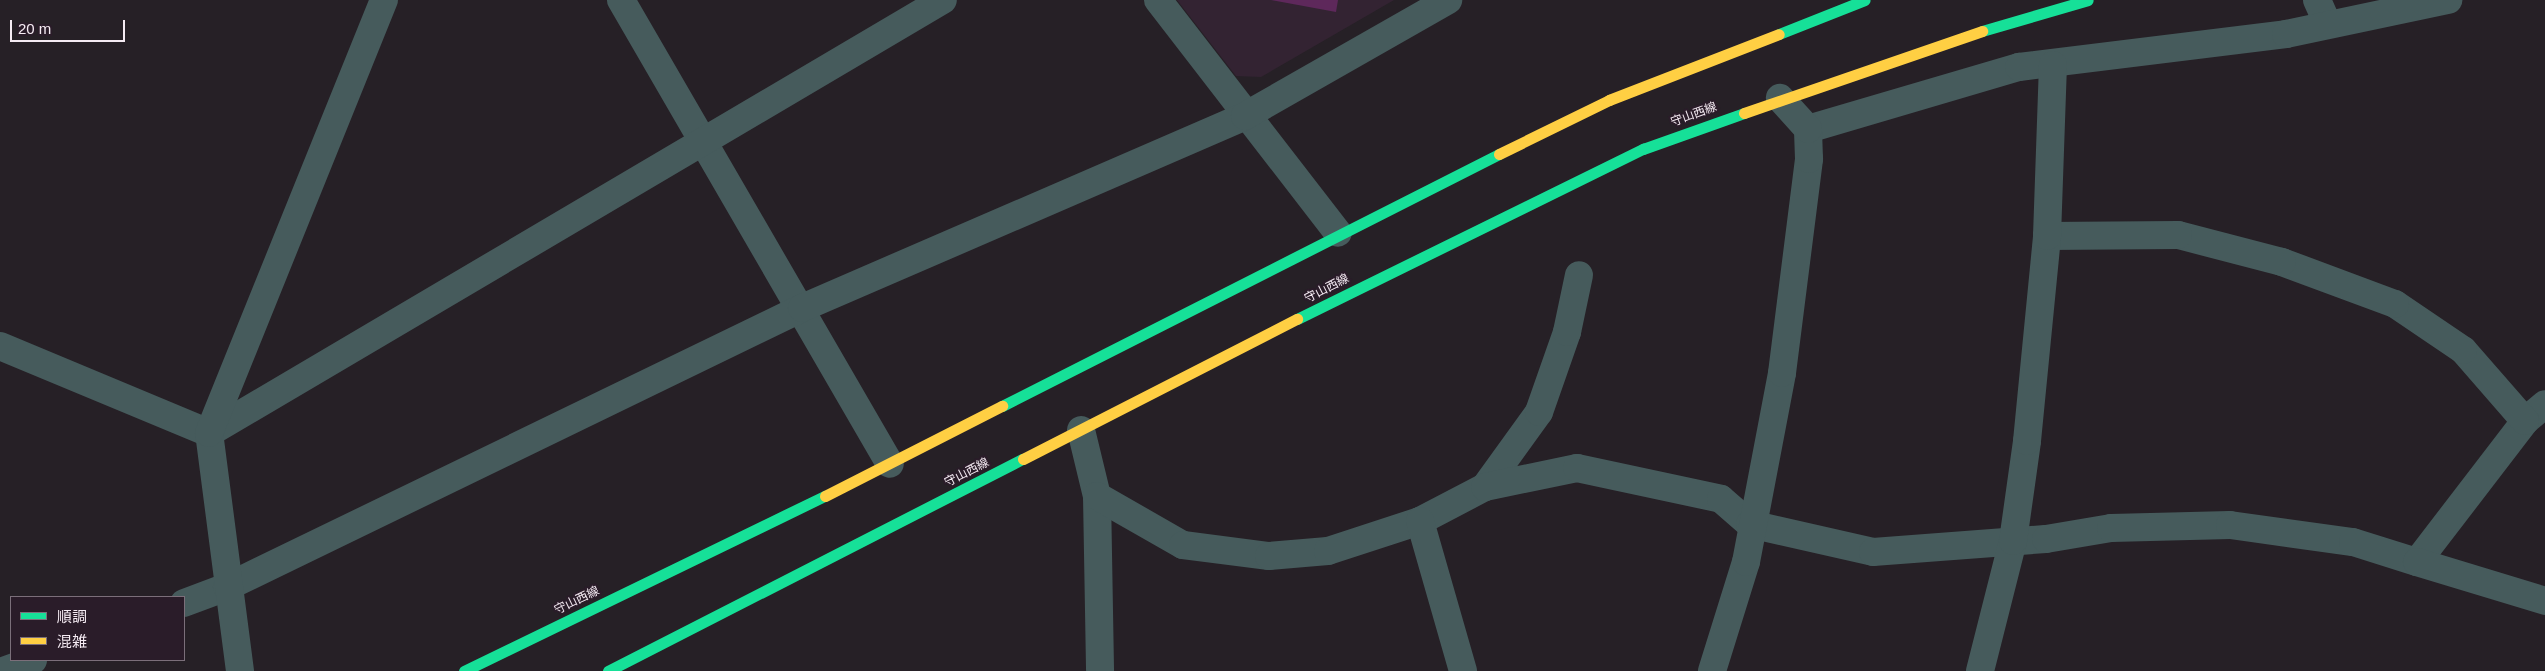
<!DOCTYPE html>
<meta charset="utf-8">
<style>
body{margin:0}
#map{position:relative;width:2545px;height:671px;overflow:hidden;background:#262026;font-family:Helvetica,"Noto Sans JP",sans-serif}
div>[style]{position:absolute}
[style*='--x']{left:calc(var(--x)*1px);top:calc(var(--y)*1px);width:calc(var(--w)*1px);rotate:calc(var(--a)*1deg)}
.built>*{inset:0;background:#332332}
.water>*{inset:0;background:#5e285b}
.street>*{height:28px;margin:-14px;padding:0 14px;transform-origin:14px;border-radius:14px;background:#465b5c}
.fast>*{height:11px;margin:-5.5px;padding:0 5.5px;transform-origin:5.5px;border-radius:5.5px;background:#16e098}
.slow>*{height:11px;margin:-5.5px;padding:0 5.5px;transform-origin:5.5px;border-radius:5.5px;background:#ffcf43}
span{translate:-50% -50%;white-space:nowrap;text-align:center;line-height:1.15;-webkit-text-stroke:4px #2a1c29;paint-order:stroke}
.street-label{font-size:12px;color:#f5ebf3}
.legend{position:absolute;left:10px;top:596px;width:175px;height:65px;box-sizing:border-box;background:#2a1c29;border:1px solid #7b6f7a;margin:0;padding:6px 9px;list-style:none;font-size:15px;color:#f5ebf3}
.legend li{display:flex;align-items:center;gap:10px;height:25px}
.legend b{width:25px;border:1px solid #7b6f7a}
.scale{position:absolute;left:10px;top:20px;width:115px;height:22px;box-sizing:border-box;border:2px solid #f5ebf3;border-top:0;padding-left:6px;font-size:15px;line-height:18px;white-space:nowrap;color:#f5ebf3;-webkit-text-stroke:4px #2a1c29;paint-order:stroke}
</style>
<div id="map">
<div class="built">
<i style="clip-path:polygon(1177px 0,1394px 0,1261px 77px,1236px 76px)"></i>
</div>
<div class="water">
<i style="clip-path:polygon(1271px 0,1338px 0,1336px 12px)"></i>
</div>
<div class="street">
<i style="--x:621;--y:0;--w:536;--a:59.9"></i>
<i style="--x:1158;--y:0;--w:294;--a:52.3"></i>
<i style="--x:2317;--y:0;--w:24;--a:66"></i>
<i style="--x:1808;--y:129;--w:220;--a:-16.4"></i>
<i style="--x:2019;--y:67;--w:269;--a:-7"></i>
<i style="--x:2286;--y:34;--w:166;--a:-11.9"></i>
<i style="--x:0;--y:346;--w:226;--a:22.6"></i>
<i style="--x:209;--y:433;--w:852;--a:-30.54"></i>
<i style="--x:2525;--y:421;--w:26;--a:-40"></i>
<i style="--x:1081;--y:430;--w:68;--a:76.4"></i>
<i style="--x:1097;--y:496;--w:175;--a:89"></i>
<i style="--x:1485;--y:487;--w:92;--a:-54.2"></i>
<i style="--x:1539;--y:412;--w:85;--a:-70.7"></i>
<i style="--x:1567;--y:332;--w:58;--a:-78.1"></i>
<i style="--x:1097;--y:496;--w:99;--a:29.7"></i>
<i style="--x:1183;--y:545;--w:87;--a:7.3"></i>
<i style="--x:1269;--y:556;--w:59;--a:-4.8"></i>
<i style="--x:1328;--y:551;--w:97;--a:-18.1"></i>
<i style="--x:1420;--y:521;--w:73;--a:-27.6"></i>
<i style="--x:1485;--y:487;--w:94;--a:-11.7"></i>
<i style="--x:1577;--y:468;--w:147;--a:12.1"></i>
<i style="--x:1721;--y:499;--w:38;--a:41"></i>
<i style="--x:1750;--y:524;--w:126;--a:12.8"></i>
<i style="--x:1873;--y:552;--w:173;--a:-4.3"></i>
<i style="--x:2046;--y:539;--w:66;--a:-9.6"></i>
<i style="--x:2111;--y:528;--w:119;--a:-1.4"></i>
<i style="--x:2230;--y:525;--w:124;--a:7.9"></i>
<i style="--x:2353;--y:542;--w:67;--a:17.4"></i>
<i style="--x:2417;--y:562;--w:178;--a:-52.5"></i>
<i style="--x:2525;--y:421;--w:94;--a:-131.1"></i>
<i style="--x:2463;--y:350;--w:82;--a:-145.9"></i>
<i style="--x:2395;--y:304;--w:121;--a:-159.6"></i>
<i style="--x:2282;--y:262;--w:107;--a:-165.4"></i>
<i style="--x:2178;--y:235;--w:131;--a:179.6"></i>
<i style="--x:1420;--y:521;--w:156;--a:74"></i>
<i style="--x:2417;--y:562;--w:134;--a:16.9"></i>
<i style="--x:184;--y:603;--w:46;--a:-20.4"></i>
<i style="--x:227;--y:587;--w:639;--a:-25.88"></i>
<i style="--x:802;--y:308;--w:483;--a:-23.4"></i>
<i style="--x:1245;--y:116;--w:234;--a:-29.7"></i>
<i style="--x:3;--y:671;--w:32;--a:-20"></i>
<i style="--x:240;--y:671;--w:240;--a:-97.4"></i>
<i style="--x:209;--y:433;--w:467;--a:-68"></i>
<i style="--x:1712;--y:671;--w:114;--a:-72.7"></i>
<i style="--x:1746;--y:562;--w:192;--a:-79.2"></i>
<i style="--x:1782;--y:373;--w:216;--a:-82.8"></i>
<i style="--x:1809;--y:159;--w:30;--a:-92"></i>
<i style="--x:1808;--y:129;--w:42;--a:-132.1"></i>
<i style="--x:1980;--y:671;--w:134;--a:-75.8"></i>
<i style="--x:2013;--y:541;--w:101;--a:-82"></i>
<i style="--x:2027;--y:441;--w:206;--a:-84.4"></i>
<i style="--x:2047;--y:236;--w:171;--a:-88"></i>
</div>
<div class="fast">
<i style="--x:1982;--y:31;--w:110;--a:-16.3"></i>
<i style="--x:1779;--y:34;--w:92;--a:-21.6"></i>
<i style="--x:1297;--y:319;--w:386;--a:-26.2"></i>
<i style="--x:1643;--y:149;--w:107;--a:-19.6"></i>
<i style="--x:1002;--y:406;--w:557;--a:-26.89"></i>
<i style="--x:464;--y:671;--w:401;--a:-25.9"></i>
<i style="--x:608;--y:671;--w:466;--a:-27.1"></i>
</div>
<div class="slow">
<i style="--x:1744;--y:113;--w:252;--a:-19"></i>
<i style="--x:1499;--y:154;--w:123;--a:-26.1"></i>
<i style="--x:1609;--y:100;--w:182;--a:-21.2"></i>
<i style="--x:1023;--y:459;--w:308;--a:-27.1"></i>
<i style="--x:825;--y:496;--w:199;--a:-27"></i>
</div>
<div class="street-label">
<span style="left:1694px;top:115px;rotate:-20deg">守山西線</span>
<span style="left:1327px;top:289px;rotate:-27deg">守山西線</span>
<span style="left:967px;top:473px;rotate:-27deg">守山西線</span>
<span style="left:577px;top:601px;rotate:-26deg">守山西線</span>
</div>
<ul class="legend">
<li><b style="height:6px;background:#16e098"></b>順調</li>
<li><b style="height:6px;background:#ffcf43"></b>混雑</li>
</ul>
<div class="scale">20 m</div>
</div>
